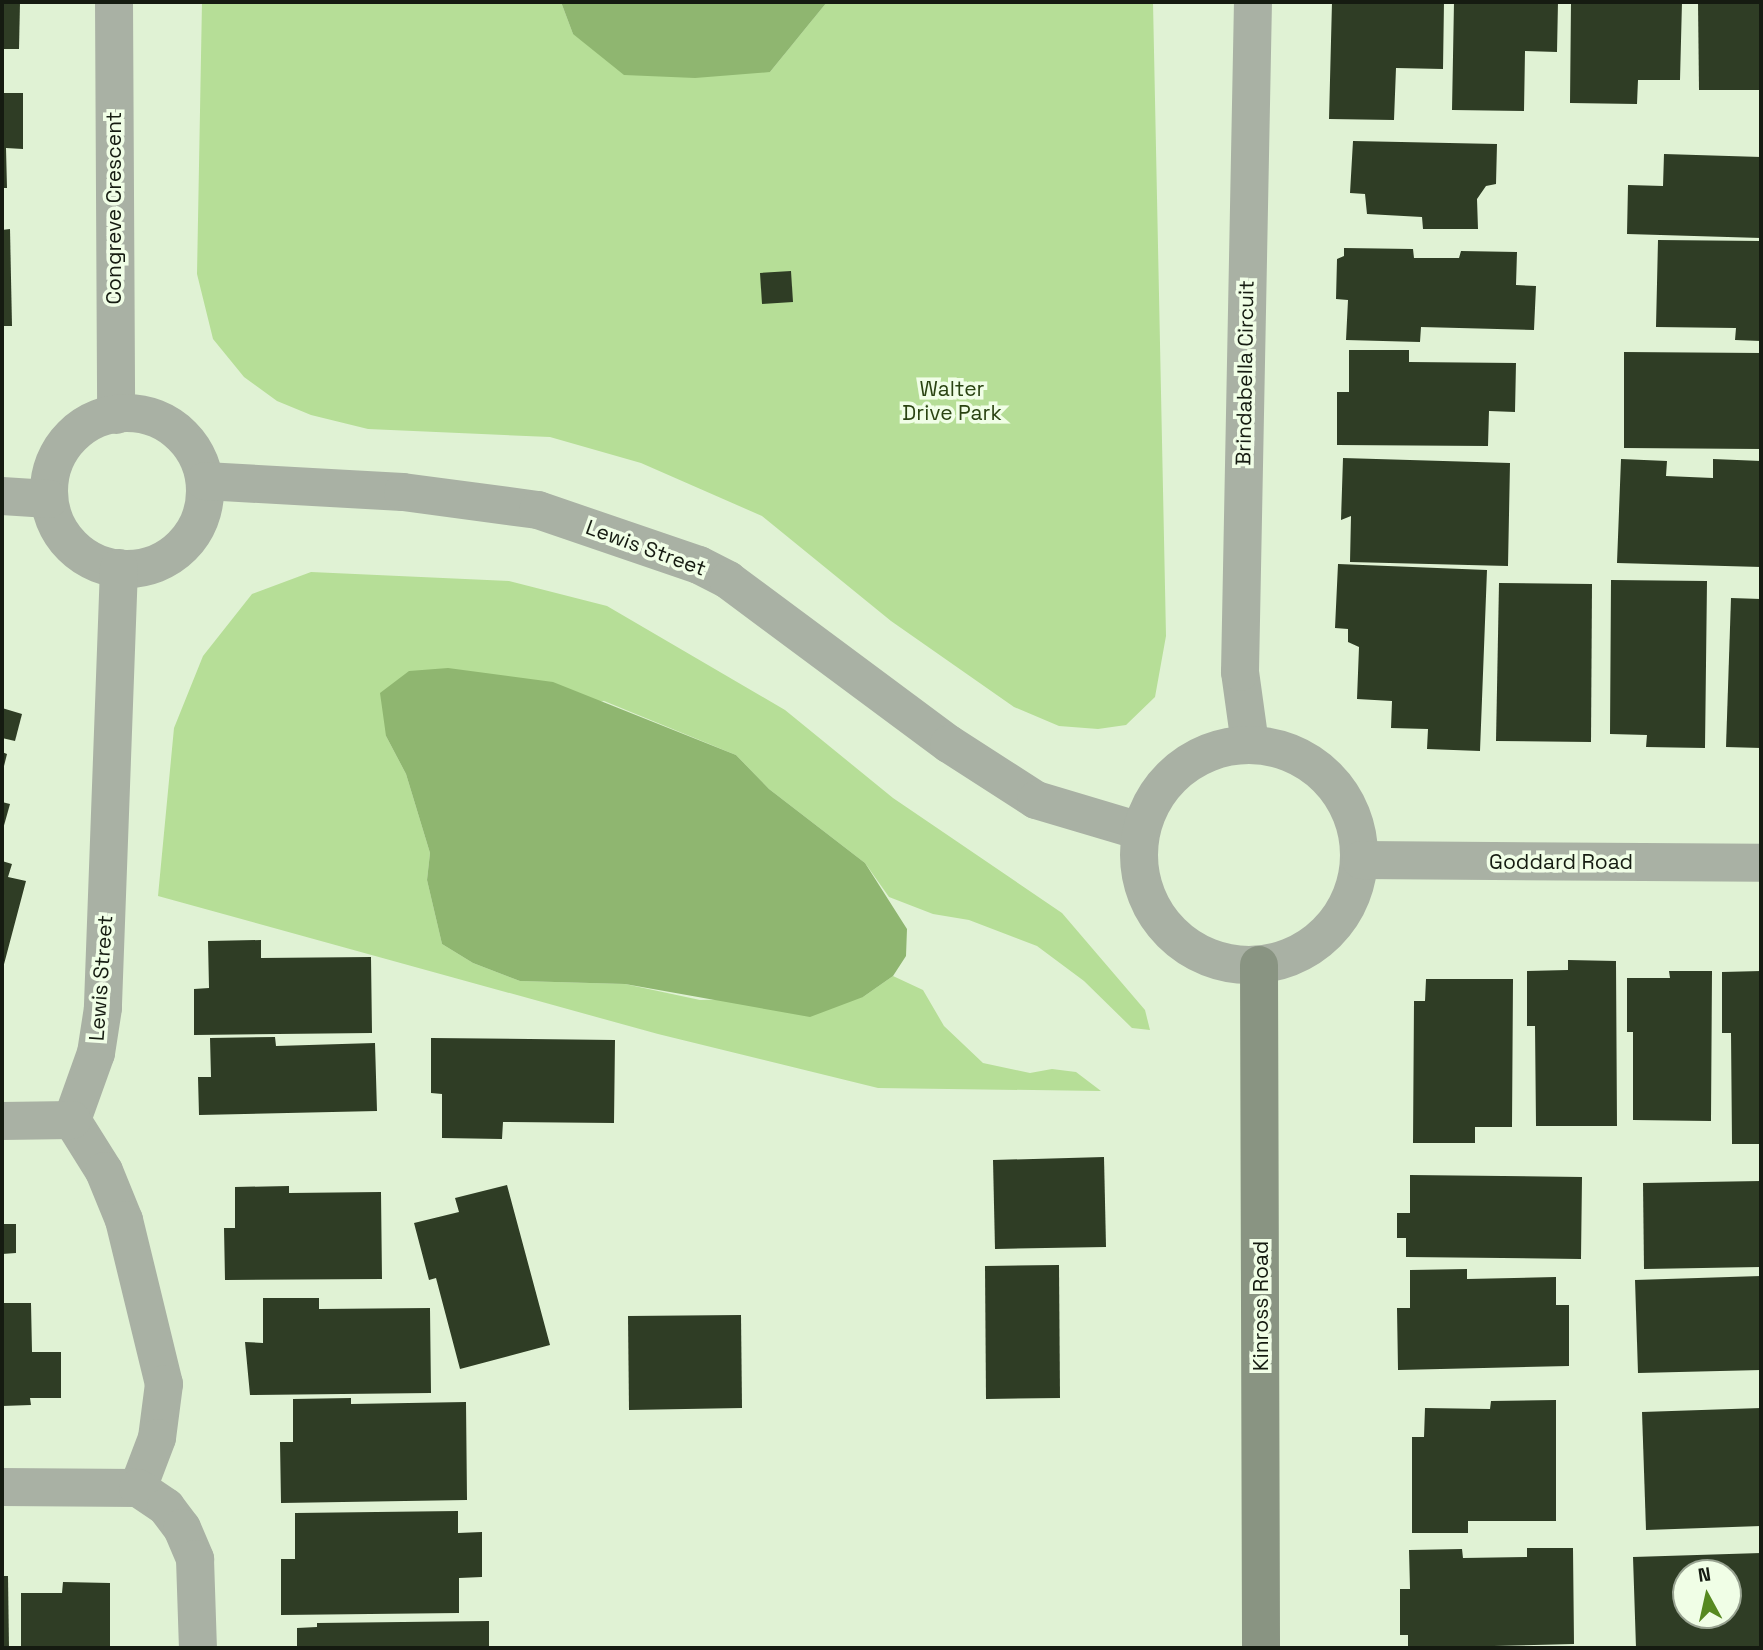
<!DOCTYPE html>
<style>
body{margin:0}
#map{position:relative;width:1763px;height:1650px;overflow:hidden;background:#e0f2d4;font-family:"Space Grotesk",sans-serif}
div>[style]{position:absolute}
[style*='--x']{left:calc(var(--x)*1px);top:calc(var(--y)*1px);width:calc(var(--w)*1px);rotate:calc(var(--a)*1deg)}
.green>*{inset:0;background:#b6de97}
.water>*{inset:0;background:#8fb670}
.building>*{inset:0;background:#2f3d25}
.street>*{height:38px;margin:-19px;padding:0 19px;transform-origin:19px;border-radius:19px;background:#a9b1a4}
.street>.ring{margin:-19px;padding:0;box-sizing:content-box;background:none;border:38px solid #a9b1a4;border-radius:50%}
.secondary>*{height:38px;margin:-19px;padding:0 19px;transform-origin:19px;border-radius:19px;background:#899482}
span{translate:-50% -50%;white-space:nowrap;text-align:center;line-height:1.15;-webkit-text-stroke:7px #f0fee6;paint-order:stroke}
.street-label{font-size:21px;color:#151b11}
.park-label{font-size:21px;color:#2a4312}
.frame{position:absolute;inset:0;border:4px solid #151b11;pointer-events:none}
.north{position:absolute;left:1672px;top:1559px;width:70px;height:70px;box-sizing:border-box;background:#f0fee6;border:2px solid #98a391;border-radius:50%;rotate:352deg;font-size:19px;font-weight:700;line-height:28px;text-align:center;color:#151b11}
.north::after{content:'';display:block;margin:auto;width:24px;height:32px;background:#568920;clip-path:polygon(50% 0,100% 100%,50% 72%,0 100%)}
</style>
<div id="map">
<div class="green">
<i style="clip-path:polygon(202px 2px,561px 2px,573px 34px,770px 72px,827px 2px,1153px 2px,1166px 636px,1155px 697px,1126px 725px,1098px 729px,1059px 726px,1014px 707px,891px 621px,762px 516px,641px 463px,550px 437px,368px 429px,311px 415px,277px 401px,244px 377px,213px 339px,197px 274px)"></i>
<i style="clip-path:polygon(311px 572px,509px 581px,607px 606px,785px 710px,893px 798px,1062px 913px,1145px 1010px,1150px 1030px,1132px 1028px,1084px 981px,1037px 946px,969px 920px,933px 914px,889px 897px,865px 863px,769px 789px,736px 755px,604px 701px,386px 736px,406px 774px,430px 853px,427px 880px,442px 944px,473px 963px,520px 981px,625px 984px,700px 1000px,863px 997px,893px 976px,923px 990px,944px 1026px,983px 1063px,1030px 1073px,1052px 1069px,1076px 1072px,1101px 1091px,878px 1088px,658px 1034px,158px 896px,174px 728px,203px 656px,252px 594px)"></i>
</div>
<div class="water">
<i style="clip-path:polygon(561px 2px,827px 2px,770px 72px,695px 78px,624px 75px,573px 34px)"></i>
<i style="clip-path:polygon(448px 668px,553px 682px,736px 755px,769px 789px,865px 863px,907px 929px,906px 956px,893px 976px,863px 997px,810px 1017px,625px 984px,520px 981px,473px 963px,442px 944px,427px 880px,430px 853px,406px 774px,386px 736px,380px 693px,409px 671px)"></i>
</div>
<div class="building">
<i style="clip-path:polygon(2px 2px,20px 2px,19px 49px,2px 49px)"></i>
<i style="clip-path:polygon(1332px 2px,1444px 2px,1443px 69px,1396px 68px,1394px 120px,1329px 119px)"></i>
<i style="clip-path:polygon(1454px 2px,1558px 2px,1557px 52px,1525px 51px,1524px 111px,1452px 110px)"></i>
<i style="clip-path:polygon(1571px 2px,1682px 2px,1680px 80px,1638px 80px,1637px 104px,1570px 103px)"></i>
<i style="clip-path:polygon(1698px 2px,1761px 2px,1761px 90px,1699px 90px)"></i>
<i style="clip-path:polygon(2px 93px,23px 93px,23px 149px,6px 148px,7px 188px,2px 188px)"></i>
<i style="clip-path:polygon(1353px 141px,1497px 144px,1496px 184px,1486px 186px,1477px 199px,1478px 229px,1423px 229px,1422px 217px,1367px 214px,1365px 194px,1350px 193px)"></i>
<i style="clip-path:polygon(1664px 154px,1761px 157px,1761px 238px,1627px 234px,1628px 185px,1663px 186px)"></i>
<i style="clip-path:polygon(10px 229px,12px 326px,2px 326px,2px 230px)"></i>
<i style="clip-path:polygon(1658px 240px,1761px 241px,1761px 341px,1735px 340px,1736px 328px,1656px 327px)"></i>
<i style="clip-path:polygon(1344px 248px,1413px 249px,1414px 258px,1459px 258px,1461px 251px,1517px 252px,1516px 285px,1536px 286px,1534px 330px,1421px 327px,1420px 342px,1346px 340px,1348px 300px,1336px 299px,1337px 259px,1344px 256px)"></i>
<i style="clip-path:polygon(791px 271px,793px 302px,762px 304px,760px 273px)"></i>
<i style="clip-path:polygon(1349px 350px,1409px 350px,1409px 362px,1516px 363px,1515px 412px,1489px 411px,1488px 446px,1337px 445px,1337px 392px,1349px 392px)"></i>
<i style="clip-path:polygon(1624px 352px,1761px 353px,1761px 449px,1624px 448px)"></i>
<i style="clip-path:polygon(1343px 458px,1510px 463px,1508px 566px,1350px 562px,1351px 516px,1341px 520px)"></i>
<i style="clip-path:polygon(1621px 459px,1667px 461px,1666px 476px,1713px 478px,1713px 459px,1761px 461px,1761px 567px,1617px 563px)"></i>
<i style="clip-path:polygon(1338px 564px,1487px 570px,1480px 751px,1427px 749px,1428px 729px,1391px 728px,1392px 701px,1357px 699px,1359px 647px,1348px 642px,1348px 629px,1335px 628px)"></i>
<i style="clip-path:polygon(1611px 580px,1707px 581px,1705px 748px,1646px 747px,1647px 735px,1610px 734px)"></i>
<i style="clip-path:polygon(1499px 583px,1592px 584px,1591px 742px,1496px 741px)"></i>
<i style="clip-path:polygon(1731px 598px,1761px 599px,1761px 748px,1726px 747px)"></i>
<i style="clip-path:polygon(2px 708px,22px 714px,15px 741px,2px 738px)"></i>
<i style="clip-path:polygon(2px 752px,7px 754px,3px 770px,2px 770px)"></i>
<i style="clip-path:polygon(2px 802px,10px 804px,3px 829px,2px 829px)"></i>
<i style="clip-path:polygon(2px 861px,12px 864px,8px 877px,26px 881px,3px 968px)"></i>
<i style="clip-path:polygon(261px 940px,261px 958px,371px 957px,372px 1033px,194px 1035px,194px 989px,209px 988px,208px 941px)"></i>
<i style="clip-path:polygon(1568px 960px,1616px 961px,1617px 1126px,1536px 1126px,1535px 1026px,1527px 1026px,1527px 971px,1568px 970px)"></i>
<i style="clip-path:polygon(1669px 971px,1712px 971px,1711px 1121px,1633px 1120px,1633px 1032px,1627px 1032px,1627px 978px,1670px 978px)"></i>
<i style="clip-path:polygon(1761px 971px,1761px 1144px,1732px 1144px,1731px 1033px,1722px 1033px,1722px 972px)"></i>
<i style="clip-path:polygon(1426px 979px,1513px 979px,1512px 1127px,1475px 1127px,1475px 1143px,1413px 1143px,1414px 1001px,1425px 1001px)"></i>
<i style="clip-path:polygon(275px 1037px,276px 1046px,375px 1043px,377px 1111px,199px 1115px,198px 1077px,211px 1077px,210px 1038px)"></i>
<i style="clip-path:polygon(431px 1038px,615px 1040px,614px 1123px,503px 1122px,502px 1139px,442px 1138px,442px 1094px,431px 1093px)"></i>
<i style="clip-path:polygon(1104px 1157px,1106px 1247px,995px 1249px,993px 1160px)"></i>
<i style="clip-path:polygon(1410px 1175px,1582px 1177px,1581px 1259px,1406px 1257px,1406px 1238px,1397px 1238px,1397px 1213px,1410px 1213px)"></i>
<i style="clip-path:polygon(1761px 1181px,1761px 1267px,1644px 1269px,1643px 1183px)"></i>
<i style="clip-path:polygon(507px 1185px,550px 1345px,460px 1369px,436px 1278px,429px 1280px,414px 1223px,459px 1212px,455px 1198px)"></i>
<i style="clip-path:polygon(289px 1186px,289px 1193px,381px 1192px,382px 1279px,225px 1280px,224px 1228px,235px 1228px,235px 1187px)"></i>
<i style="clip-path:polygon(2px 1224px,16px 1224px,16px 1253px,2px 1254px)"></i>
<i style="clip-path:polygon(1059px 1265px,1060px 1398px,986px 1399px,985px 1266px)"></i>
<i style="clip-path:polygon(1467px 1269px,1467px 1279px,1556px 1277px,1556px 1305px,1569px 1305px,1569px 1366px,1398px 1370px,1397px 1308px,1410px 1308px,1410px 1270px)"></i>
<i style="clip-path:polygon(1761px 1276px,1761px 1370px,1638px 1373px,1635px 1280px)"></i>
<i style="clip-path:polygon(263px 1298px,319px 1298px,319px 1309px,430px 1308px,431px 1393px,250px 1395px,245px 1342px,263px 1343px)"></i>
<i style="clip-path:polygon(2px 1303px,31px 1303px,32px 1352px,61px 1352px,61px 1398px,30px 1398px,31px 1405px,2px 1406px)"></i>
<i style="clip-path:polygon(741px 1315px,742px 1408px,629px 1410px,628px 1316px)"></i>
<i style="clip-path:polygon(351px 1398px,351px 1404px,466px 1402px,467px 1500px,281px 1503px,280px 1442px,293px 1442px,293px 1399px)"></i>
<i style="clip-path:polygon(1556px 1400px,1556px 1521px,1468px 1521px,1468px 1533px,1412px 1533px,1412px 1437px,1424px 1437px,1425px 1408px,1490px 1409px,1491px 1401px)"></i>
<i style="clip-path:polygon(1761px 1408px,1761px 1526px,1646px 1530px,1642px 1412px)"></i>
<i style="clip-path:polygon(458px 1511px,458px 1533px,482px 1532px,482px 1577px,459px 1578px,459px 1613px,281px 1615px,281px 1559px,295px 1559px,295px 1513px)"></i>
<i style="clip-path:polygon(1527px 1548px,1573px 1548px,1574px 1644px,1408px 1648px,1408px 1635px,1400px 1635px,1400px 1589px,1410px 1589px,1409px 1550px,1462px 1549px,1463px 1558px,1527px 1557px)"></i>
<i style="clip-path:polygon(evenodd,1761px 1553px,1761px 1648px,1636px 1648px,1633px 1557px,1761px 1553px,1686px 1573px,1728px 1573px,1728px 1615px,1686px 1615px,1686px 1573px)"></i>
<i style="clip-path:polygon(2px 1576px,8px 1576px,9px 1648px,2px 1648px)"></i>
<i style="clip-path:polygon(63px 1582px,110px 1583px,110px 1648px,21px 1648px,21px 1593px,62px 1593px)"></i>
<i style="clip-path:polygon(489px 1621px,489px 1648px,297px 1648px,297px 1628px,317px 1627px,317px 1623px)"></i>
</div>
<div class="street">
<i style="--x:114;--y:2;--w:413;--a:89.7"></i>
<i class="ring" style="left:49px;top:413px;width:118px;height:118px"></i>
<i style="--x:205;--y:481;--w:198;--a:3.2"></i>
<i style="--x:403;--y:492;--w:136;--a:7.6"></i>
<i style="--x:538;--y:510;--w:170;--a:18.9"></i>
<i style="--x:699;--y:565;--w:33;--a:27"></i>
<i style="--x:728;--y:580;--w:275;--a:36.6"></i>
<i style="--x:949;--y:744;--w:103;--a:32.8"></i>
<i style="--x:1036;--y:800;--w:109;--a:16.6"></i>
<i style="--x:2;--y:496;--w:47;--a:3.7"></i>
<i style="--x:119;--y:568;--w:440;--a:92.1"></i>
<i style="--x:103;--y:1008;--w:46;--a:98.8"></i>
<i style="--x:96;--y:1053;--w:71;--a:109.7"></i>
<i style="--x:72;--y:1120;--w:60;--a:57.9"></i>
<i style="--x:104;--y:1171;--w:53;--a:67.8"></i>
<i style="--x:124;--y:1220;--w:169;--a:76.3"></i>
<i style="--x:164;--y:1384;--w:54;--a:97.4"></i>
<i style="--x:157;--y:1438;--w:53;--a:110.8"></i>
<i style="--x:1250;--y:744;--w:73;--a:-97.9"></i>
<i style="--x:1240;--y:672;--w:670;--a:-88.89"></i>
<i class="ring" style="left:1139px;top:745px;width:182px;height:182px"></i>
<i style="--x:1361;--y:860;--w:400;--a:0.4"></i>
<i style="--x:2;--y:1121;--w:70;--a:-0.8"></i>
<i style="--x:2;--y:1487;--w:136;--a:0.4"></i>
<i style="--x:138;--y:1488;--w:34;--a:34"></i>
<i style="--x:166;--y:1507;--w:26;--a:53"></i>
<i style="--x:182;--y:1528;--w:34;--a:67"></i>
<i style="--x:195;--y:1559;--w:89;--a:88.1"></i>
</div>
<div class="secondary">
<i style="--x:1259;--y:965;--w:683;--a:89.83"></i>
</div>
<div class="street-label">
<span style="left:114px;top:208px;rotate:-90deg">Congreve Crescent</span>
<span style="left:1245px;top:373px;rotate:-89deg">Brindabella Circuit</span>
<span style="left:646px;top:548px;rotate:20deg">Lewis Street</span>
<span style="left:1561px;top:862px">Goddard Road</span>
<span style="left:101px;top:978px;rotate:-86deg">Lewis Street</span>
<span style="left:1261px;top:1306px;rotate:-90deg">Kinross Road</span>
</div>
<div class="park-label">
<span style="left:952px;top:401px">Walter<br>Drive Park</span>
</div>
<div class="frame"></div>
<div class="north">N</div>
</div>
